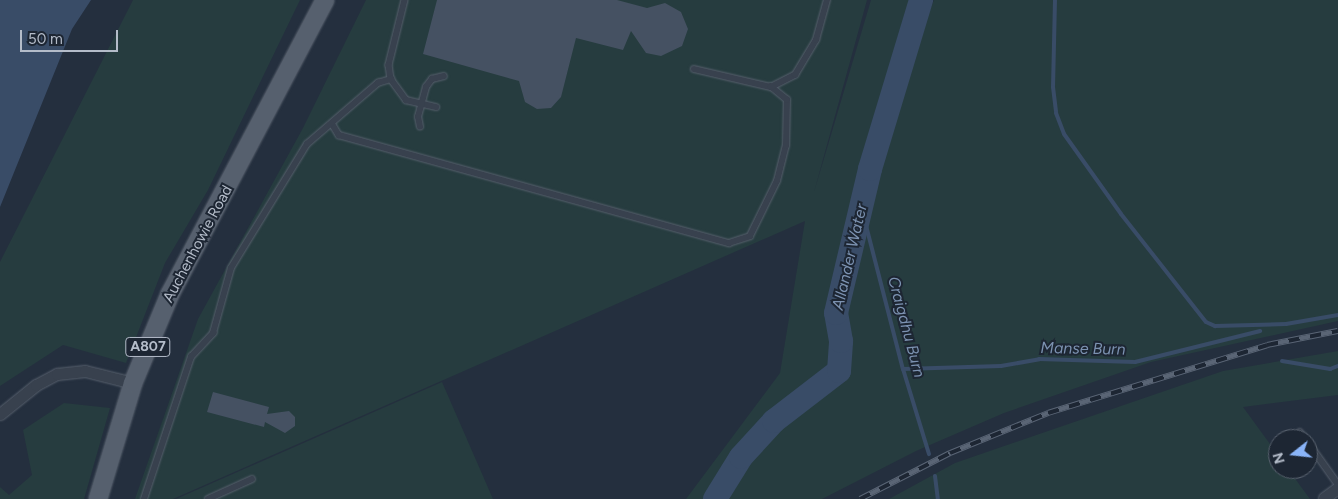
<!DOCTYPE html>
<style>
body{margin:0}
#map{position:relative;width:1338px;height:499px;overflow:hidden;background:#242f3e;font-family:Figtree,sans-serif}
div>[style]{position:absolute}
[style*='--x']{left:calc(var(--x)*1px);top:calc(var(--y)*1px);width:calc(var(--w)*1px);rotate:calc(var(--a)*1deg)}
.green>*{inset:0;background:#263c3f}
.water>*{inset:0;background:#394c67}
.stream>*{height:4px;margin:-2px;padding:0 2px;transform-origin:2px;border-radius:2px;background:#394c67}
.river>*{height:24px;margin:-12px;padding:0 12px;transform-origin:12px;border-radius:12px;background:#394c67}
.building>*{inset:0;background:#455162}
.roads{filter:drop-shadow(0 0 1px #565f6c) drop-shadow(0 0 1px #565f6c)}
.service>*{height:5.5px;margin:-2.75px;padding:0 2.75px;transform-origin:2.75px;border-radius:2.75px;background:#38414e}
.minor>*{height:11px;margin:-5.5px;padding:0 5.5px;transform-origin:5.5px;border-radius:5.5px;background:#38414e}
.primary>*{height:18px;margin:-9px;padding:0 9px;transform-origin:9px;border-radius:9px;background:#56606e}
.rail>*{height:5.5px;margin-top:-2.75px;transform-origin:0;background:repeating-linear-gradient(90deg,#1d2633 0 11px,#5a6575 0 22px);box-sizing:border-box;border-block:1px solid #5a6575}
span{translate:-50% -50%;white-space:nowrap;text-align:center;line-height:1.15;-webkit-text-stroke:4px #1d2633;paint-order:stroke}
.shield-label span{padding:1px 4px;background:#1d2633;border:1px solid;border-radius:4px;-webkit-text-stroke-width:0}
.shield-label{font-size:14px;color:#b4bcc9;font-weight:700}
.street-label{font-size:15px;color:#b4bcc9}
.water-label{font-size:16px;color:#7c92b1;font-style:italic}
.north{position:absolute;left:1268px;top:429px;width:50px;height:50px;box-sizing:border-box;background:#1d2633;border:1px solid #59626f;border-radius:50%;rotate:254deg;font-size:14px;font-weight:700;line-height:20px;text-align:center;color:#b4bcc9}
.north::after{content:'';display:block;margin:auto;width:18px;height:22px;background:#8ab4f8;clip-path:polygon(50% 0,100% 100%,50% 72%,0 100%)}
.scale{position:absolute;left:20px;top:30px;width:98px;height:22px;box-sizing:border-box;border:2px solid #b4bcc9;border-top:0;padding-left:6px;font-size:15px;line-height:18px;white-space:nowrap;color:#b4bcc9;-webkit-text-stroke:4px #1d2633;paint-order:stroke}
</style>
<div id="map">
<div class="green">
<i style="clip-path:polygon(133px 0,300px 0,208px 190px,165px 263px,126px 363px,63px 345px,0 386px,0 262px)"></i>
<i style="clip-path:polygon(366px 0,867px 0,814px 192px,871px 0,925px 0,900px 81px,934px 0,1338px 0,1338px 321px,1151px 362px,1004px 413px,916px 451px,822px 499px,686px 499px,780px 373px,805px 221px,173px 499px,135px 499px,198px 319px,303px 128px)"></i>
<i style="clip-path:polygon(1338px 351px,1338px 395px,1243px 407px,1278px 455px,1278px 469px,1288px 469px,1310px 499px,889px 499px,955px 463px,1223px 371px)"></i>
<i style="clip-path:polygon(442px 382px,493px 499px,176px 499px)"></i>
<i style="clip-path:polygon(64px 403px,110px 408px,84px 499px,0 499px,0 487px,9px 495px,32px 475px,23px 430px)"></i>
</div>
<div class="water">
<i style="clip-path:polygon(0 0,91px 0,72px 29px,0 207px)"></i>
</div>
<div class="stream">
<i style="--x:1055;--y:0;--w:87;--a:91.3"></i>
<i style="--x:1053;--y:87;--w:26;--a:83"></i>
<i style="--x:1056;--y:113;--w:22;--a:69"></i>
<i style="--x:1064;--y:134;--w:98;--a:54.5"></i>
<i style="--x:1121;--y:214;--w:137;--a:51.8"></i>
<i style="--x:1206;--y:322;--w:10;--a:24"></i>
<i style="--x:1215;--y:326;--w:71;--a:-1.6"></i>
<i style="--x:1286;--y:324;--w:53;--a:-9.8"></i>
<i style="--x:861;--y:206;--w:168;--a:75.6"></i>
<i style="--x:903;--y:369;--w:89;--a:73"></i>
<i style="--x:1282;--y:361;--w:49;--a:9.5"></i>
<i style="--x:1330;--y:369;--w:9;--a:-21"></i>
<i style="--x:903;--y:369;--w:98;--a:-1.8"></i>
<i style="--x:1001;--y:366;--w:39;--a:-10"></i>
<i style="--x:1039;--y:359;--w:96;--a:1.8"></i>
<i style="--x:1135;--y:362;--w:129;--a:-13.9"></i>
<i style="--x:935;--y:476;--w:23;--a:83"></i>
</div>
<div class="river">
<i style="--x:715;--y:499;--w:49;--a:-58.2"></i>
<i style="--x:741;--y:457;--w:49;--a:-47.5"></i>
<i style="--x:774;--y:421;--w:82;--a:-37.6"></i>
<i style="--x:839;--y:371;--w:30;--a:-86"></i>
<i style="--x:841;--y:341;--w:28;--a:-100"></i>
<i style="--x:836;--y:313;--w:148;--a:-76.7"></i>
<i style="--x:870;--y:169;--w:177;--a:-73.2"></i>
</div>
<div class="building">
<i style="clip-path:polygon(437px 0,617px 0,647px 8px,665px 3px,681px 12px,688px 29px,682px 46px,661px 56px,646px 53px,631px 31px,623px 50px,576px 38px,561px 97px,551px 108px,537px 109px,525px 102px,519px 81px,423px 54px)"></i>
<i style="clip-path:polygon(213px 392px,269px 407px,267px 414px,289px 411px,295px 417px,295px 426px,285px 433px,265px 422px,264px 427px,207px 412px)"></i>
</div>
<div class="roads">
<div class="service">
<i style="--x:405;--y:0;--w:67;--a:103.8"></i>
<i style="--x:389;--y:65;--w:14;--a:82"></i>
<i style="--x:391;--y:79;--w:26;--a:54"></i>
<i style="--x:406;--y:100;--w:31;--a:13"></i>
<i style="--x:694;--y:69;--w:79;--a:13.2"></i>
<i style="--x:333;--y:125;--w:12;--a:59"></i>
<i style="--x:339;--y:135;--w:405;--a:15.5"></i>
<i style="--x:729;--y:243;--w:22;--a:-18"></i>
<i style="--x:750;--y:236;--w:61;--a:-63.9"></i>
<i style="--x:777;--y:181;--w:36;--a:-76"></i>
<i style="--x:786;--y:146;--w:46;--a:-88.8"></i>
<i style="--x:787;--y:100;--w:21;--a:-141"></i>
<i style="--x:771;--y:87;--w:27;--a:-27"></i>
<i style="--x:795;--y:75;--w:41;--a:-59"></i>
<i style="--x:816;--y:40;--w:41;--a:-74.6"></i>
<i style="--x:420;--y:127;--w:10;--a:-101"></i>
<i style="--x:418;--y:117;--w:31;--a:-75"></i>
<i style="--x:426;--y:87;--w:10;--a:-53"></i>
<i style="--x:432;--y:79;--w:12;--a:-14"></i>
<i style="--x:1300;--y:432;--w:9;--a:49"></i>
<i style="--x:1308;--y:442;--w:52;--a:54.5"></i>
<i style="--x:144;--y:499;--w:150;--a:-71.7"></i>
<i style="--x:191;--y:357;--w:33;--a:-47"></i>
<i style="--x:213;--y:333;--w:67;--a:-74.5"></i>
<i style="--x:231;--y:268;--w:145;--a:-58.5"></i>
<i style="--x:307;--y:144;--w:94;--a:-40.7"></i>
<i style="--x:378;--y:83;--w:14;--a:-17"></i>
<i style="--x:208;--y:499;--w:48;--a:-24.4"></i>
</div>
<div class="minor">
<i style="--x:0;--y:414;--w:46;--a:-38.9"></i>
<i style="--x:36;--y:385;--w:24;--a:-28"></i>
<i style="--x:57;--y:374;--w:28;--a:-6"></i>
<i style="--x:85;--y:371;--w:49;--a:14"></i>
<i style="--x:1324;--y:498;--w:17;--a:-36"></i>
</div>
<div class="primary">
<i style="--x:98;--y:499;--w:121;--a:-73.2"></i>
<i style="--x:133;--y:383;--w:96;--a:-67.4"></i>
<i style="--x:170;--y:294;--w:332;--a:-62.2"></i>
</div>
</div>
<div class="rail">
<i style="--x:860;--y:499;--w:101;--a:-27.1"></i>
<i style="--x:950;--y:453;--w:106;--a:-22.2"></i>
<i style="--x:1048;--y:413;--w:229;--a:-17.2"></i>
<i style="--x:1267;--y:345;--w:72;--a:-11.2"></i>
</div>
<div class="shield-label">
<span style="left:148px;top:347px">A807</span>
</div>
<div class="street-label">
<span style="left:198px;top:244px;rotate:-62deg">Auchenhowie Road</span>
</div>
<div class="water-label">
<span style="left:850px;top:257px;rotate:-77deg">Allander Water</span>
<span style="left:906px;top:327px;rotate:75deg">Craigdhu Burn</span>
<span style="left:1083px;top:349px;rotate:1deg">Manse Burn</span>
</div>
<div class="north">N</div>
<div class="scale">50 m</div>
</div>
